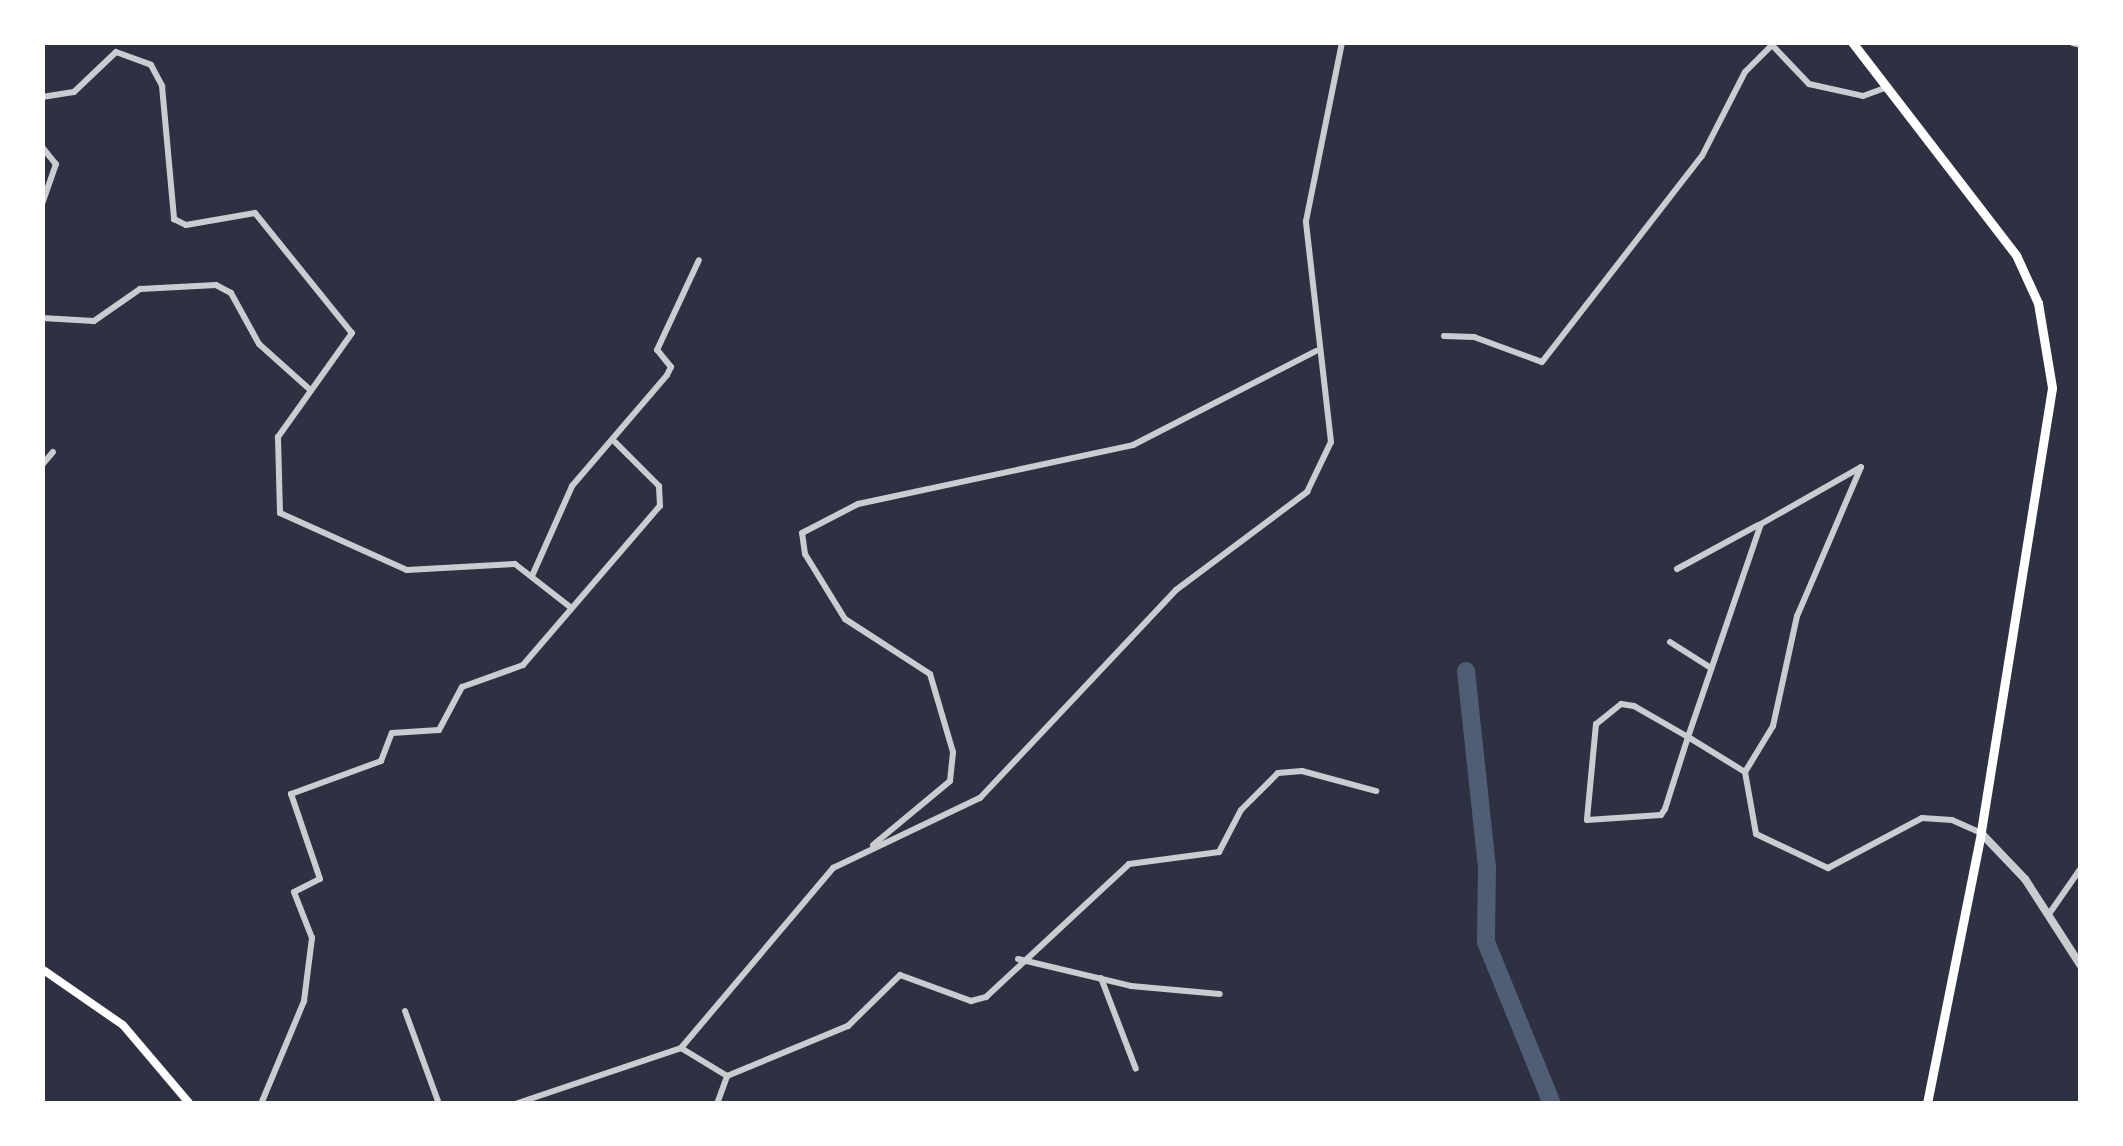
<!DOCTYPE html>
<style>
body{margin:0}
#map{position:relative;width:2123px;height:1146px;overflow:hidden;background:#2d3142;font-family:"Source Sans 3",sans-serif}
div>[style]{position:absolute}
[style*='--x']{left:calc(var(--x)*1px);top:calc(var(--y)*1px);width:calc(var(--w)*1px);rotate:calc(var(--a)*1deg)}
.river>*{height:18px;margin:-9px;padding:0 9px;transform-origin:9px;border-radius:9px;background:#4f5d75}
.minor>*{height:6px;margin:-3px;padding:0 3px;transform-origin:3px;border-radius:3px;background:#caccd0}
.tertiary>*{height:8px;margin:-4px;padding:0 4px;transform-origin:4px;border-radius:4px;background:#caccd0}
.secondary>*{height:8px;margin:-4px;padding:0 4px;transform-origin:4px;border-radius:4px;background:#fff}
.trunk>*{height:9px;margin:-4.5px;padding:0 4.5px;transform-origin:4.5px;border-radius:4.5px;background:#fff}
span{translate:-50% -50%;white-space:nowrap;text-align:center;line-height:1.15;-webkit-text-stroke:12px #fff;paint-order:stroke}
.frame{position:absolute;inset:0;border:45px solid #fff;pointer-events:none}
</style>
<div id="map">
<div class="river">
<i style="--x:1466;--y:671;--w:196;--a:83.9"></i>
<i style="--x:1487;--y:866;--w:76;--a:90.8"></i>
<i style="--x:1486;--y:942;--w:175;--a:67.8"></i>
</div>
<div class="minor">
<i style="--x:1772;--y:45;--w:54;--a:46.5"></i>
<i style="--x:1809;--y:84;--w:55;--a:12.5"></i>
<i style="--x:1863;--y:96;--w:27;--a:-20"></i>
<i style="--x:42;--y:97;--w:32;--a:-9"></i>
<i style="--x:74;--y:92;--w:58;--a:-43.6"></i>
<i style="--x:116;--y:52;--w:37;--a:20"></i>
<i style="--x:151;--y:65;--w:24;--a:62"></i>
<i style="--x:162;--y:86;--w:134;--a:84.8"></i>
<i style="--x:174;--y:219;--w:13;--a:27"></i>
<i style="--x:186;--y:225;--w:70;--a:-9.9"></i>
<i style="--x:255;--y:213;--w:154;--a:51.1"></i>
<i style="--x:352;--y:333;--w:128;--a:125.4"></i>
<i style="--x:278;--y:437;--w:76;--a:88.5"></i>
<i style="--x:280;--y:513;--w:139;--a:24.2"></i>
<i style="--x:407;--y:570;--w:108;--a:-3.2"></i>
<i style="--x:515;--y:564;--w:68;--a:37.9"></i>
<i style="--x:42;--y:147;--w:22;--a:51"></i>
<i style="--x:56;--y:164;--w:42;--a:109.3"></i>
<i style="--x:42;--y:318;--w:52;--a:3.3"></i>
<i style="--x:94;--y:321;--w:56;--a:-34.8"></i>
<i style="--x:140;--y:289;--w:76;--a:-3"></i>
<i style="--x:216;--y:285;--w:17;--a:28"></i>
<i style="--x:231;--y:293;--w:58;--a:61.2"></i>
<i style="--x:259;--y:344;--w:66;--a:41.9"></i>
<i style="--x:1444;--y:336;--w:30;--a:2"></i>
<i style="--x:1474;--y:337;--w:72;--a:20.2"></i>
<i style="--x:1542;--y:362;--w:261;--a:-52.2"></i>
<i style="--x:1702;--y:156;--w:94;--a:-62.9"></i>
<i style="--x:1745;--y:72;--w:38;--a:-45"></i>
<i style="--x:42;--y:465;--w:17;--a:-50"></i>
<i style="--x:1861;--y:467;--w:162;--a:113.2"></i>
<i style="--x:1797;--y:616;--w:113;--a:102.3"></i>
<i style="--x:1773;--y:726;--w:54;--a:121.3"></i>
<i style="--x:1745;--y:772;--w:63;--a:79.9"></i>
<i style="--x:1756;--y:834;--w:80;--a:25.3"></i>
<i style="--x:1828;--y:868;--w:106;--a:-28"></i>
<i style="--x:1922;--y:818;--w:30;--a:4"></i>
<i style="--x:1952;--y:820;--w:32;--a:24"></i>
<i style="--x:1677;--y:569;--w:92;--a:-28.5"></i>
<i style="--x:532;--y:576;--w:98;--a:-66"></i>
<i style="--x:572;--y:486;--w:146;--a:-49.4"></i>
<i style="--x:667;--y:375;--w:9;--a:-63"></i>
<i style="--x:671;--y:367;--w:22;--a:-129"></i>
<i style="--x:657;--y:350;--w:99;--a:-65"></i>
<i style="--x:1670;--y:642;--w:49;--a:32.4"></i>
<i style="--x:1745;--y:772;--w:67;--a:-148.4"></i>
<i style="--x:1688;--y:737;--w:62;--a:-150.1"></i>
<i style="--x:1634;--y:706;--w:13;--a:-171"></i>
<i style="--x:1621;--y:704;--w:32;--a:141"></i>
<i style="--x:1596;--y:724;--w:96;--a:95.4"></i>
<i style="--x:1587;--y:820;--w:74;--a:-3.9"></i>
<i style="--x:1661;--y:815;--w:7;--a:-56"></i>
<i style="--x:1665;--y:809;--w:76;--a:-72.3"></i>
<i style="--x:1688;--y:737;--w:225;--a:-71.1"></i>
<i style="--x:1761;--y:524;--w:115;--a:-29.7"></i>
<i style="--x:873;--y:845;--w:100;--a:-39.7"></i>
<i style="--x:950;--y:781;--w:29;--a:-84"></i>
<i style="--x:953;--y:752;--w:81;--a:-106.4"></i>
<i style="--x:930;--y:674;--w:101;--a:-147.1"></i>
<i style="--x:845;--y:619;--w:76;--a:-121.6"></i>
<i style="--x:805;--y:554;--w:21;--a:-98"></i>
<i style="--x:802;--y:533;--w:63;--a:-27.4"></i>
<i style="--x:858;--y:504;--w:281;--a:-12.1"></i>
<i style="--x:1133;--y:445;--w:206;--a:-27.2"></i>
<i style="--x:2049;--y:914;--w:56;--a:-55.2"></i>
<i style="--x:1018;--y:959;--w:116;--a:13.4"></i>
<i style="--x:1131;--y:986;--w:89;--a:5.1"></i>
<i style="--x:1101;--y:978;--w:97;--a:69"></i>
<i style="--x:405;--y:1011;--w:99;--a:69.9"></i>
<i style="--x:681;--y:1048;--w:54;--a:31.3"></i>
<i style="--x:261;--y:1104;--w:112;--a:-67.3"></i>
<i style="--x:304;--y:1001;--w:64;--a:-82.8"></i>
<i style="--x:312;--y:938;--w:49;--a:-111.4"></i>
<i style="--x:294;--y:892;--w:29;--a:-27"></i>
<i style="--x:320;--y:879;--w:90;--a:-108.8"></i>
<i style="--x:291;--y:794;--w:96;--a:-20.1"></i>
<i style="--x:381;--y:761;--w:30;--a:-69"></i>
<i style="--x:392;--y:733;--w:47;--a:-3.7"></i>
<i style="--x:439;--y:730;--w:49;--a:-61.9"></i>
<i style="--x:462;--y:687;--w:65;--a:-19.8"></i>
<i style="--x:523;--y:665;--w:210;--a:-49.3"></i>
<i style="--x:660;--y:506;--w:20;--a:-93"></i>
<i style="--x:659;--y:486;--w:62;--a:-135"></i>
<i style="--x:515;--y:1104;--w:175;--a:-18.6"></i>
<i style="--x:681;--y:1048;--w:236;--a:-49.8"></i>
<i style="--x:833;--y:868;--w:163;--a:-25.5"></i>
<i style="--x:980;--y:798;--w:286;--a:-46.7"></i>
<i style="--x:1176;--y:590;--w:164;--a:-36.8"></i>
<i style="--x:1307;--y:492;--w:55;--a:-64.4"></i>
<i style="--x:1331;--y:442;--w:222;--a:-96.5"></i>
<i style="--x:1306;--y:221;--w:183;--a:-78.6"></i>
<i style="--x:717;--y:1104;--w:30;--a:-70"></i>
<i style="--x:727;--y:1076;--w:131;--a:-22.5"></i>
<i style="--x:848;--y:1026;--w:73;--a:-44.4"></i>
<i style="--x:900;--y:975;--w:76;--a:20.1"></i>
<i style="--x:971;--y:1001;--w:16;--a:-15"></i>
<i style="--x:986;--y:997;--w:195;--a:-42.9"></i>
<i style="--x:1129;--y:864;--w:91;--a:-7.6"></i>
<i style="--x:1219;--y:852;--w:47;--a:-62.4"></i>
<i style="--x:1241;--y:810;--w:52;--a:-45"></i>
<i style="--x:1278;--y:773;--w:24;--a:-5"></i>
<i style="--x:1302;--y:771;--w:77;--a:15.1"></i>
</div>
<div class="tertiary">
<i style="--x:2073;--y:42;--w:8;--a:14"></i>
<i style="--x:1981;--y:833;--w:64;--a:46.3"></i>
<i style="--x:2025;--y:879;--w:103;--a:57.2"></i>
</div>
<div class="secondary">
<i style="--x:42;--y:969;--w:98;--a:34.7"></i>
<i style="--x:123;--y:1025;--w:104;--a:49.7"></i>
</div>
<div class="trunk">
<i style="--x:1852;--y:42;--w:269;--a:52.4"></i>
<i style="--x:2016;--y:255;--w:53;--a:65.4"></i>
<i style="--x:2038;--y:303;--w:86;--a:80.6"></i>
<i style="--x:2052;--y:388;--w:451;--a:99.1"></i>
<i style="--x:1981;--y:833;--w:276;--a:101.3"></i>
</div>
<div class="frame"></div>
</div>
